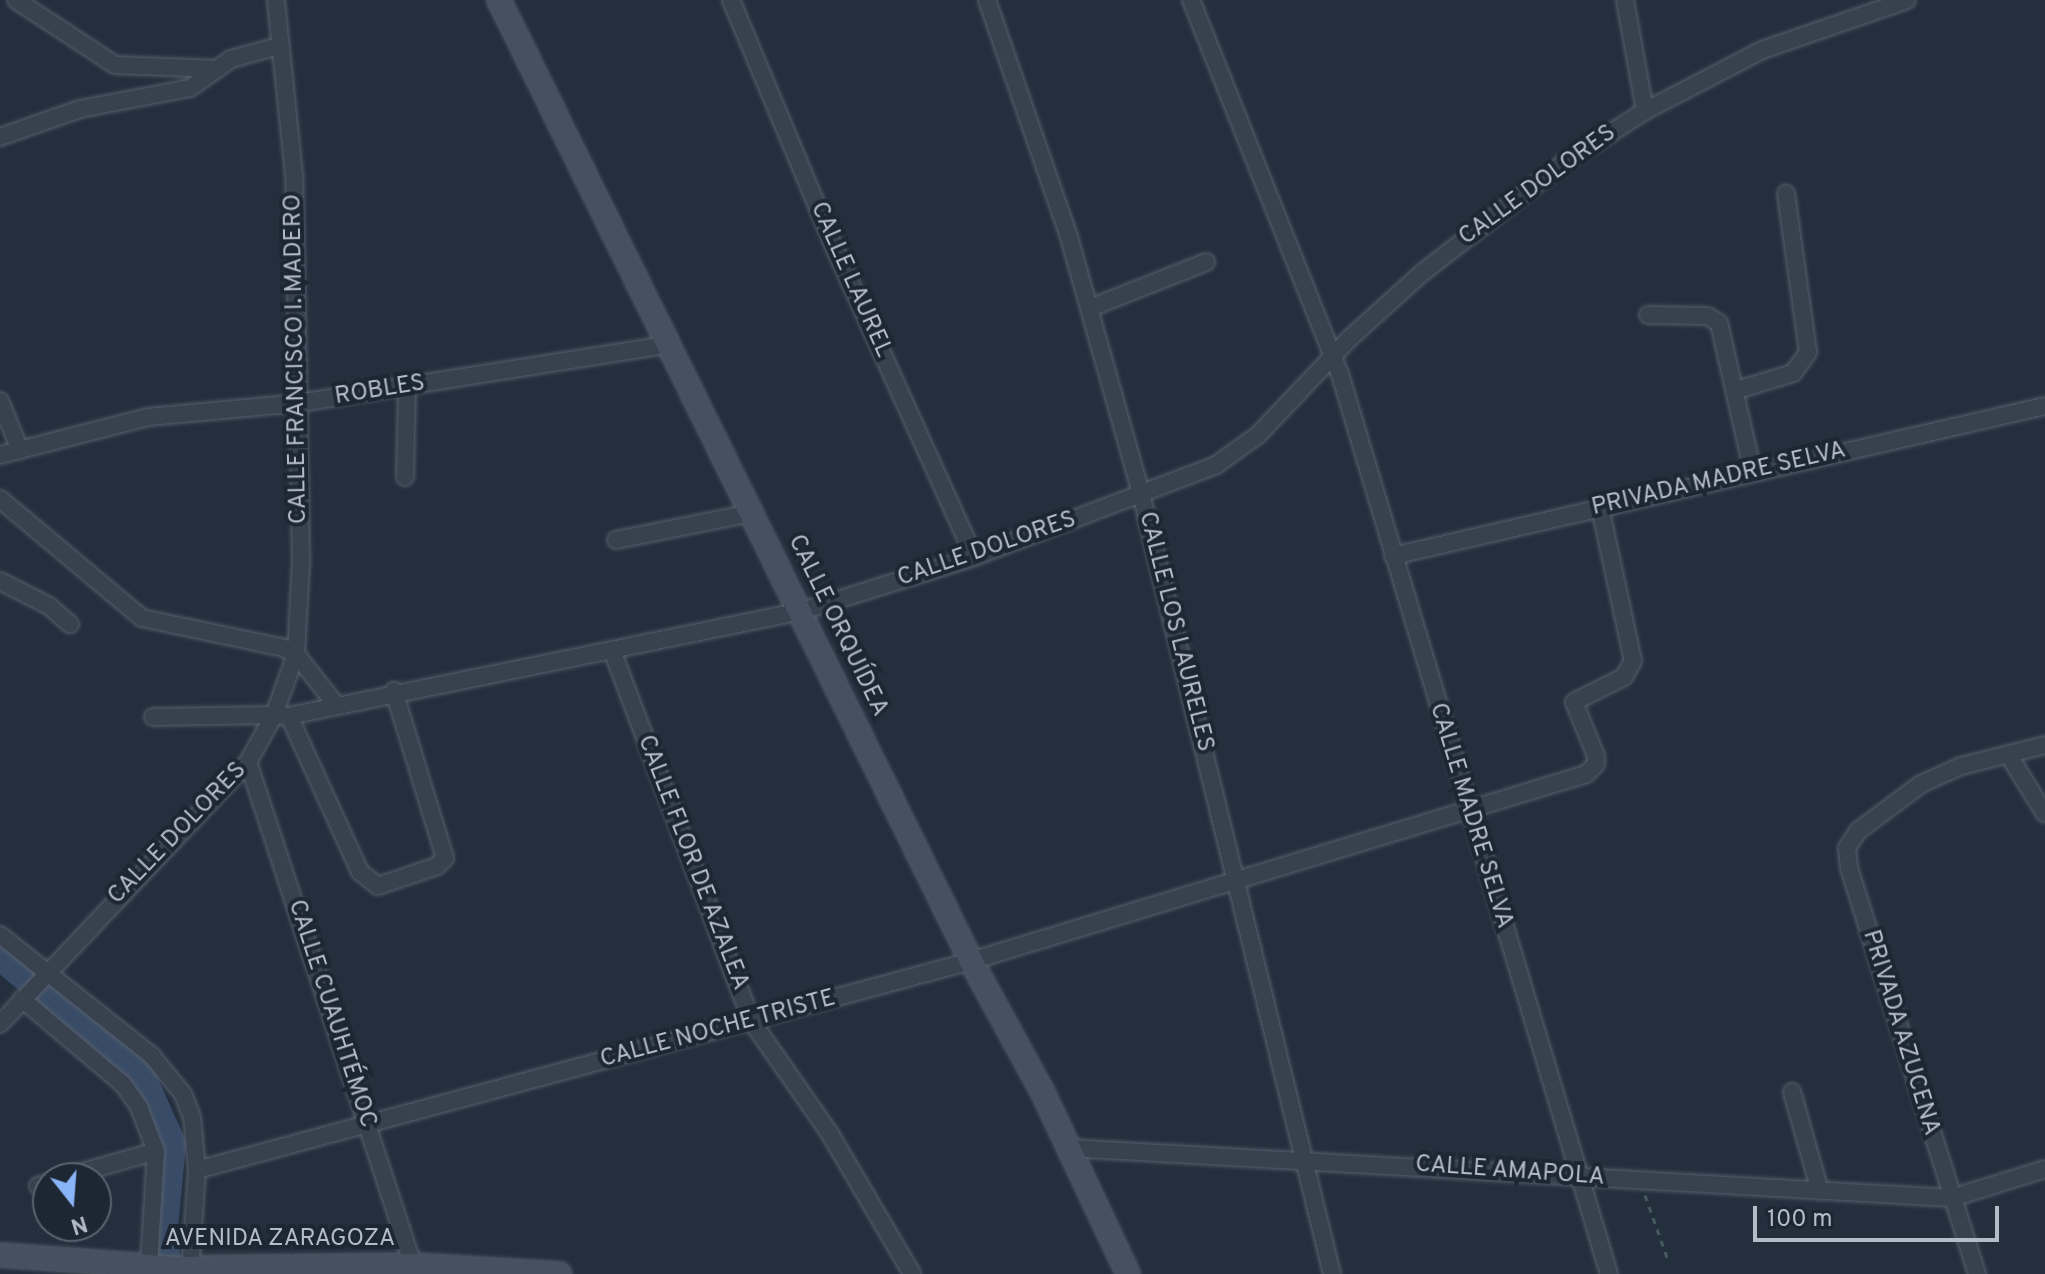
<!DOCTYPE html>
<meta charset="utf-8">
<style>
body{margin:0}
#map{position:relative;width:2045px;height:1274px;overflow:hidden;background:#242f3e;font-family:Overpass,sans-serif}
div>[style]{position:absolute}
[style*='--x']{left:calc(var(--x)*1px);top:calc(var(--y)*1px);width:calc(var(--w)*1px);rotate:calc(var(--a)*1deg)}
.river>*{height:30px;margin:-15px;padding:0 15px;transform-origin:15px;border-radius:15px;background:#394c67}
.path>*{height:3px;margin-top:-1.5px;transform-origin:0;background:repeating-linear-gradient(90deg,#44595c 0 6px,transparent 0 12px)}
.roads{filter:drop-shadow(0 0 2px #565f6c) drop-shadow(0 0 2px #565f6c)}
.street>*{height:16px;margin:-8px;padding:0 8px;transform-origin:8px;border-radius:8px;background:#38414e}
.secondary>*{height:22px;margin:-11px;padding:0 11px;transform-origin:11px;border-radius:11px;background:#465061}
span{translate:-50% -50%;white-space:nowrap;text-align:center;line-height:1.15;-webkit-text-stroke:8px #1d2633;paint-order:stroke}
.street-label{font-size:24px;color:#b4bcc9}
.north{position:absolute;left:32px;top:1162px;width:80px;height:80px;box-sizing:border-box;background:#1d2633;border:2px solid #59626f;border-radius:50%;rotate:163deg;font-size:22px;font-weight:700;line-height:32px;text-align:center;color:#b4bcc9}
.north::after{content:'';display:block;margin:auto;width:28px;height:36px;background:#8ab4f8;clip-path:polygon(50% 0,100% 100%,50% 72%,0 100%)}
.scale{position:absolute;left:1753px;top:1206px;width:246px;height:36px;box-sizing:border-box;border:4px solid #b4bcc9;border-top:0;padding-left:10px;font-size:24px;line-height:28px;white-space:nowrap;color:#b4bcc9;-webkit-text-stroke:6px #1d2633;paint-order:stroke}
</style>
<div id="map">
<div class="river">
<i style="--x:0;--y:955;--w:180;--a:39.8"></i>
<i style="--x:138;--y:1070;--w:81;--a:66"></i>
<i style="--x:171;--y:1144;--w:83;--a:95.5"></i>
<i style="--x:163;--y:1227;--w:47;--a:86.3"></i>
</div>
<div class="path">
<i style="--x:1645;--y:1195;--w:66;--a:70.5"></i>
</div>
<div class="roads">
<div class="street">
<i style="--x:16;--y:0;--w:118;--a:33.3"></i>
<i style="--x:115;--y:65;--w:103;--a:2.2"></i>
<i style="--x:731;--y:0;--w:274;--a:67.3"></i>
<i style="--x:837;--y:253;--w:333;--a:65.7"></i>
<i style="--x:987;--y:0;--w:251;--a:70.9"></i>
<i style="--x:1069;--y:237;--w:267;--a:74.3"></i>
<i style="--x:1141;--y:494;--w:803;--a:76.24"></i>
<i style="--x:1191;--y:0;--w:403;--a:68.3"></i>
<i style="--x:1340;--y:374;--w:939;--a:73.36"></i>
<i style="--x:1625;--y:0;--w:113;--a:79.8"></i>
<i style="--x:0;--y:137;--w:85;--a:-19.3"></i>
<i style="--x:80;--y:109;--w:112;--a:-10.8"></i>
<i style="--x:190;--y:88;--w:50;--a:-35.3"></i>
<i style="--x:231;--y:59;--w:50;--a:-15.2"></i>
<i style="--x:1090;--y:308;--w:125;--a:-21.6"></i>
<i style="--x:1648;--y:315;--w:59;--a:1"></i>
<i style="--x:1707;--y:316;--w:14;--a:30"></i>
<i style="--x:1719;--y:323;--w:154;--a:77.2"></i>
<i style="--x:1737;--y:390;--w:59;--a:-16.9"></i>
<i style="--x:1793;--y:373;--w:26;--a:-54"></i>
<i style="--x:1808;--y:352;--w:160;--a:-97.9"></i>
<i style="--x:0;--y:401;--w:53;--a:67.8"></i>
<i style="--x:0;--y:455;--w:153;--a:-14.4"></i>
<i style="--x:148;--y:417;--w:152;--a:-5.3"></i>
<i style="--x:299;--y:403;--w:372;--a:-9"></i>
<i style="--x:405;--y:477;--w:90;--a:-88.7"></i>
<i style="--x:0;--y:499;--w:185;--a:40"></i>
<i style="--x:142;--y:618;--w:145;--a:11.9"></i>
<i style="--x:284;--y:648;--w:13;--a:27"></i>
<i style="--x:296;--y:654;--w:65;--a:51.9"></i>
<i style="--x:616;--y:540;--w:138;--a:-11.3"></i>
<i style="--x:1393;--y:556;--w:669;--a:-12.96"></i>
<i style="--x:0;--y:581;--w:55;--a:27"></i>
<i style="--x:49;--y:606;--w:28;--a:41"></i>
<i style="--x:612;--y:650;--w:397;--a:69.4"></i>
<i style="--x:752;--y:1022;--w:136;--a:55.1"></i>
<i style="--x:830;--y:1134;--w:162;--a:59.6"></i>
<i style="--x:289;--y:716;--w:171;--a:65.5"></i>
<i style="--x:360;--y:872;--w:23;--a:38"></i>
<i style="--x:378;--y:886;--w:62;--a:-18.7"></i>
<i style="--x:437;--y:866;--w:11;--a:-45"></i>
<i style="--x:445;--y:858;--w:175;--a:-107"></i>
<i style="--x:153;--y:717;--w:121;--a:-0.9"></i>
<i style="--x:274;--y:715;--w:65;--a:-70.2"></i>
<i style="--x:296;--y:654;--w:92;--a:-86.9"></i>
<i style="--x:301;--y:562;--w:387;--a:-91"></i>
<i style="--x:294;--y:175;--w:176;--a:-95.9"></i>
<i style="--x:2008;--y:754;--w:70;--a:58.3"></i>
<i style="--x:248;--y:762;--w:529;--a:71.84"></i>
<i style="--x:0;--y:935;--w:194;--a:38.5"></i>
<i style="--x:152;--y:1056;--w:49;--a:50.8"></i>
<i style="--x:183;--y:1094;--w:25;--a:69"></i>
<i style="--x:192;--y:1117;--w:53;--a:84.6"></i>
<i style="--x:197;--y:1170;--w:104;--a:93.9"></i>
<i style="--x:22;--y:999;--w:132;--a:40.1"></i>
<i style="--x:123;--y:1084;--w:28;--a:55"></i>
<i style="--x:139;--y:1107;--w:47;--a:68.9"></i>
<i style="--x:156;--y:1151;--w:116;--a:93.5"></i>
<i style="--x:0;--y:1024;--w:361;--a:-46.6"></i>
<i style="--x:248;--y:762;--w:54;--a:-61"></i>
<i style="--x:274;--y:715;--w:15;--a:4"></i>
<i style="--x:289;--y:716;--w:524;--a:-11.57"></i>
<i style="--x:802;--y:611;--w:180;--a:-17.4"></i>
<i style="--x:974;--y:557;--w:259;--a:-20.8"></i>
<i style="--x:1216;--y:465;--w:52;--a:-35.5"></i>
<i style="--x:1258;--y:435;--w:134;--a:-46.5"></i>
<i style="--x:1350;--y:338;--w:97;--a:-42.1"></i>
<i style="--x:1422;--y:273;--w:180;--a:-37.8"></i>
<i style="--x:1564;--y:163;--w:96;--a:-32.7"></i>
<i style="--x:1645;--y:111;--w:132;--a:-27.5"></i>
<i style="--x:1762;--y:50;--w:153;--a:-19"></i>
<i style="--x:1792;--y:1092;--w:103;--a:74.2"></i>
<i style="--x:1069;--y:1148;--w:884;--a:3.24"></i>
<i style="--x:1952;--y:1198;--w:97;--a:-17.3"></i>
<i style="--x:197;--y:1170;--w:802;--a:-15.11"></i>
<i style="--x:971;--y:961;--w:643;--a:-16.91"></i>
<i style="--x:1586;--y:774;--w:14;--a:-45"></i>
<i style="--x:1596;--y:764;--w:8;--a:-90"></i>
<i style="--x:1596;--y:756;--w:58;--a:-112.2"></i>
<i style="--x:1574;--y:702;--w:56;--a:-26.6"></i>
<i style="--x:1624;--y:677;--w:18;--a:-61"></i>
<i style="--x:1633;--y:661;--w:157;--a:-102.1"></i>
<i style="--x:62;--y:1178;--w:98;--a:-16"></i>
<i style="--x:38;--y:1186;--w:10;--a:-17"></i>
<i style="--x:1977;--y:1274;--w:426;--a:-107.5"></i>
<i style="--x:1849;--y:868;--w:20;--a:-96"></i>
<i style="--x:1847;--y:848;--w:20;--a:-57"></i>
<i style="--x:1858;--y:831;--w:79;--a:-36.7"></i>
<i style="--x:1921;--y:784;--w:44;--a:-24.2"></i>
<i style="--x:1961;--y:766;--w:87;--a:-14"></i>
</div>
<div class="secondary">
<i style="--x:499;--y:0;--w:1071;--a:63.84"></i>
<i style="--x:971;--y:961;--w:148;--a:61.4"></i>
<i style="--x:1042;--y:1091;--w:202;--a:64.8"></i>
<i style="--x:0;--y:1255;--w:176;--a:4.2"></i>
<i style="--x:176;--y:1268;--w:237;--a:-0.7"></i>
<i style="--x:413;--y:1265;--w:147;--a:3.5"></i>
</div>
</div>
<div class="street-label">
<span style="left:1538px;top:186px;rotate:-36deg">CALLE DOLORES</span>
<span style="left:850px;top:280px;rotate:66deg">CALLE LAUREL</span>
<span style="left:297px;top:359px;rotate:-91deg">CALLE FRANCISCO I. MADERO</span>
<span style="left:380px;top:391px;rotate:-9deg">ROBLES</span>
<span style="left:1719px;top:480px;rotate:-13deg">PRIVADA MADRE SELVA</span>
<span style="left:987px;top:550px;rotate:-19deg">CALLE DOLORES</span>
<span style="left:837px;top:626px;rotate:64deg">CALLE ORQUÍDEA</span>
<span style="left:1175px;top:632px;rotate:76deg">CALLE LOS LAURELES</span>
<span style="left:1470px;top:816px;rotate:73deg">CALLE MADRE SELVA</span>
<span style="left:178px;top:834px;rotate:-46deg">CALLE DOLORES</span>
<span style="left:692px;top:863px;rotate:69deg">CALLE FLOR DE AZALEA</span>
<span style="left:331px;top:1014px;rotate:72deg">CALLE CUAUHTÉMOC</span>
<span style="left:718px;top:1030px;rotate:-15deg">CALLE NOCHE TRISTE</span>
<span style="left:1900px;top:1033px;rotate:73deg">PRIVADA AZUCENA</span>
<span style="left:1510px;top:1172px;rotate:4deg">CALLE AMAPOLA</span>
<span style="left:280px;top:1240px">AVENIDA ZARAGOZA</span>
</div>
<div class="north">N</div>
<div class="scale">100 m</div>
</div>
